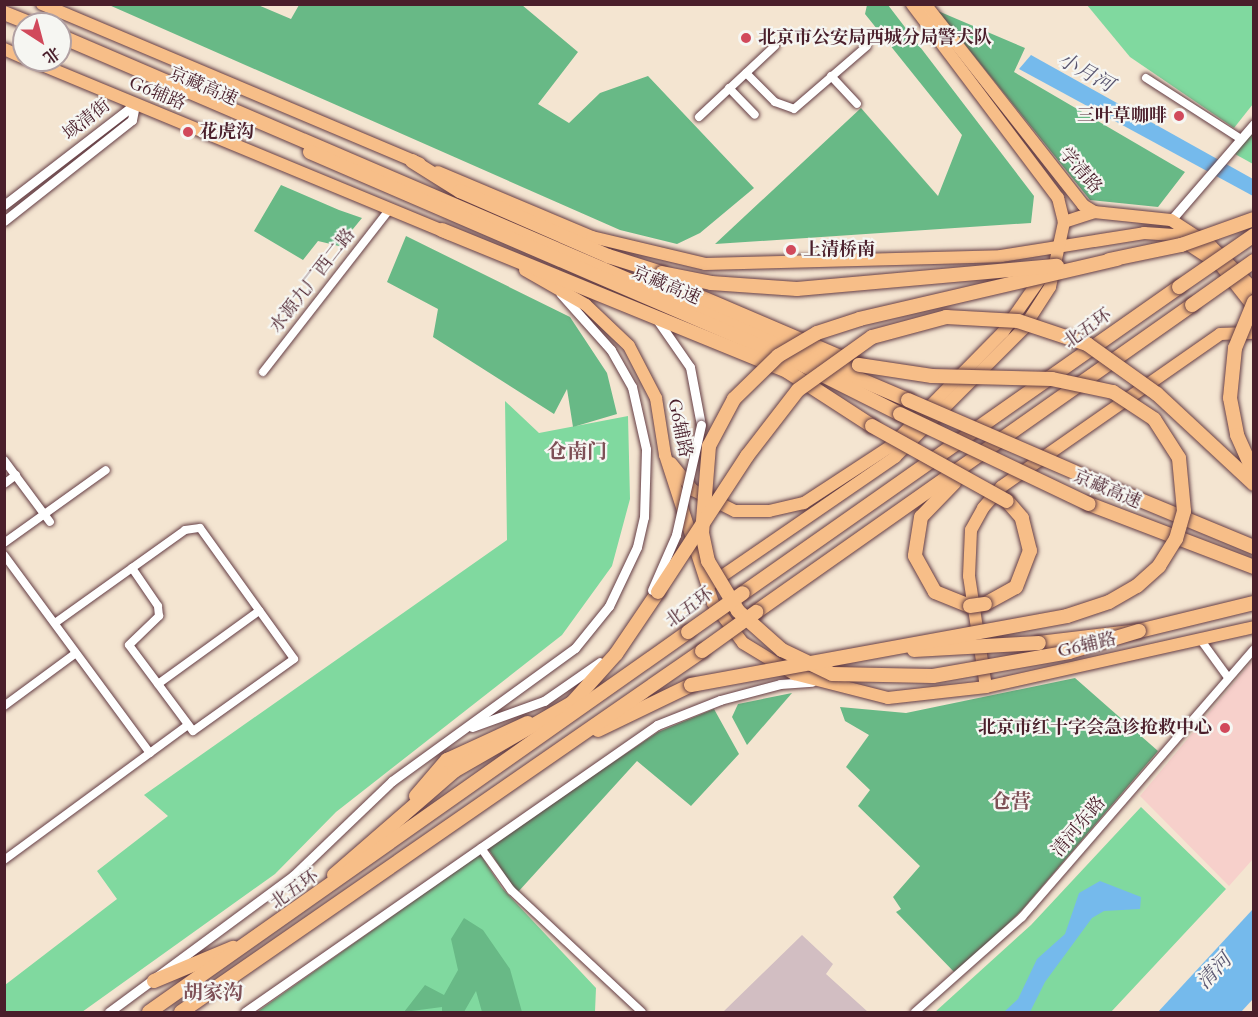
<!DOCTYPE html>
<meta charset="utf-8">
<style>
body{margin:0}
#map{position:relative;width:1258px;height:1017px;overflow:hidden;background:#f4e5d1;font-family:Cardo,"Noto Serif SC",serif}
div>[style]{position:absolute}
[style*='--x']{left:calc(var(--x)*1px);top:calc(var(--y)*1px);width:calc(var(--w)*1px);rotate:calc(var(--a)*1deg)}
.built>*{inset:0;background:#f7d0cb}
.industrial>*{inset:0;background:#d2bec2}
.green>*{inset:0;background:#80d99f}
.forest>*{inset:0;background:#68b986}
.water>*{inset:0;background:#75baec}
.roads{filter:drop-shadow(0 0 2px #643d44) drop-shadow(0 0 2px #643d44)}
.minor>*{height:8px;margin:-4px;padding:0 4px;transform-origin:4px;border-radius:4px;background:#fff}
.tertiary>*{height:9px;margin:-4.5px;padding:0 4.5px;transform-origin:4.5px;border-radius:4.5px;background:#fff}
.primary>*{height:12px;margin:-6px;padding:0 6px;transform-origin:6px;border-radius:6px;background:#f7be88}
.motorway>*{height:14px;margin:-7px;padding:0 7px;transform-origin:7px;border-radius:7px;background:#f7be88}
.bridges{filter:drop-shadow(0 0 2px #643d44) drop-shadow(0 0 2px #643d44)}
.tertiary-bridge>*{height:9px;margin:-4.5px;padding:0 4.5px;transform-origin:4.5px;border-radius:4.5px;background:#fff}
.motorway-bridge>*{height:14px;margin:-7px;padding:0 7px;transform-origin:7px;border-radius:7px;background:#f7be88}
.dots>*{width:16px;height:16px;translate:-50% -50%;box-sizing:border-box;border:3px solid #f6f6f2;border-radius:50%}
span{translate:-50% -50%;white-space:nowrap;text-align:center;line-height:1.15;-webkit-text-stroke:4.5px #f6f6f2;paint-order:stroke}
.poi-label{font-size:18px;color:#4a1f2b;font-weight:700}
.left{translate:0 -50%;text-align:left}
.right{translate:-100% -50%;text-align:right}
.street-label{font-size:18px;color:#4a1f2b}
.water-label{font-size:20px;color:#59556f;font-style:italic}
.neighbourhood-label{font-size:20px;color:#7e5056;font-weight:700}
.frame{position:absolute;inset:0;border:6px solid #4a1f2b;pointer-events:none}
.north{position:absolute;left:12px;top:12px;width:60px;height:60px;box-sizing:border-box;background:#f6f6f2;border:2px solid #b1a0a2;border-radius:50%;rotate:144deg;font-size:16px;font-weight:700;line-height:24px;text-align:center;color:#4a1f2b}
.north::after{content:'';display:block;margin:auto;width:21px;height:27px;background:#d1495b;clip-path:polygon(50% 0,100% 100%,50% 72%,0 100%)}
</style>
<div id="map">
<div class="built">
<i style="clip-path:polygon(1253px 660px,1253px 859px,1229px 886px,1140px 796px)"></i>
</div>
<div class="industrial">
<i style="clip-path:polygon(802px 935px,833px 964px,826px 974px,868px 1012px,723px 1012px)"></i>
</div>
<div class="green">
<i style="clip-path:polygon(1087px 5px,1253px 5px,1253px 104px,1234px 128px,1130px 57px)"></i>
<i style="clip-path:polygon(1253px 132px,1253px 164px,1235px 154px)"></i>
<i style="clip-path:polygon(505px 401px,539px 433px,628px 416px,630px 499px,612px 566px,562px 635px,336px 812px,275px 874px,82px 1012px,5px 1012px,5px 985px,117px 899px,97px 871px,168px 816px,144px 795px,507px 540px)"></i>
<i style="clip-path:polygon(1141px 807px,1226px 889px,1111px 1012px,935px 1012px,1031px 925px)"></i>
<i style="clip-path:polygon(480px 854px,502px 888px,596px 988px,595px 1012px,257px 1012px)"></i>
</div>
<div class="forest">
<i style="clip-path:polygon(109px 5px,258px 5px,291px 19px,299px 5px,522px 5px,578px 52px,538px 104px,569px 123px,600px 93px,648px 76px,754px 188px,700px 233px,677px 244px,620px 230px)"></i>
<i style="clip-path:polygon(867px 5px,888px 5px,1034px 196px,1031px 223px,715px 244px,861px 108px,938px 196px,962px 135px,865px 14px)"></i>
<i style="clip-path:polygon(938px 11px,1025px 48px,1014px 72px,1185px 172px,1158px 207px,1090px 200px)"></i>
<i style="clip-path:polygon(281px 185px,339px 210px,362px 218px,339px 246px,318px 241px,303px 260px,254px 231px)"></i>
<i style="clip-path:polygon(406px 236px,570px 317px,607px 373px,617px 414px,573px 427px,567px 389px,554px 414px,433px 337px,438px 309px,387px 282px)"></i>
<i style="clip-path:polygon(1075px 678px,1158px 751px,1022px 910px,956px 974px,896px 912px,901px 909px,893px 897px,920px 866px,858px 806px,870px 790px,846px 767px,869px 735px,845px 721px,840px 707px,906px 713px)"></i>
<i style="clip-path:polygon(792px 693px,747px 745px,732px 717px,738px 704px)"></i>
<i style="clip-path:polygon(714px 709px,739px 754px,691px 806px,637px 761px,518px 892px,513px 887px,487px 847px,658px 732px)"></i>
<i style="clip-path:polygon(464px 918px,483px 930px,510px 969px,522px 1012px,482px 1012px,476px 991px,464px 1012px,442px 1012px,442px 1007px,404px 1012px,425px 985px,444px 995px,458px 970px,451px 939px)"></i>
</div>
<div class="water">
<i style="clip-path:polygon(1031px 55px,1253px 179px,1253px 196px,1019px 69px)"></i>
<i style="clip-path:polygon(1100px 881px,1141px 897px,1140px 909px,1104px 911px,1092px 918px,1045px 982px,1030px 1012px,1004px 1012px,1018px 999px,1037px 959px,1065px 934px,1079px 893px)"></i>
<i style="clip-path:polygon(1253px 909px,1253px 999px,1241px 1012px,1158px 1012px)"></i>
</div>
<div class="roads">
<div class="minor">
<i style="--x:746;--y:73;--w:41;--a:45"></i>
<i style="--x:775;--y:102;--w:20;--a:20"></i>
<i style="--x:794;--y:109;--w:96;--a:-40.8"></i>
<i style="--x:831;--y:76;--w:38;--a:47"></i>
<i style="--x:1146;--y:78;--w:113;--a:32.7"></i>
<i style="--x:729;--y:88;--w:37;--a:46"></i>
<i style="--x:699;--y:117;--w:104;--a:-43.1"></i>
<i style="--x:263;--y:372;--w:205;--a:-52.1"></i>
<i style="--x:4;--y:460;--w:77;--a:53.4"></i>
<i style="--x:4;--y:484;--w:15;--a:-37"></i>
<i style="--x:4;--y:543;--w:125;--a:-35.6"></i>
<i style="--x:4;--y:555;--w:246;--a:53.6"></i>
<i style="--x:55;--y:623;--w:95;--a:-35.5"></i>
<i style="--x:132;--y:568;--w:65;--a:-35.6"></i>
<i style="--x:185;--y:530;--w:15;--a:-8"></i>
<i style="--x:200;--y:528;--w:161;--a:54.3"></i>
<i style="--x:294;--y:659;--w:124;--a:144.5"></i>
<i style="--x:193;--y:731;--w:107;--a:-126.7"></i>
<i style="--x:129;--y:645;--w:42;--a:-44"></i>
<i style="--x:159;--y:616;--w:10;--a:-96"></i>
<i style="--x:158;--y:606;--w:46;--a:-124.4"></i>
<i style="--x:1200;--y:639;--w:46;--a:53.9"></i>
<i style="--x:158;--y:684;--w:125;--a:-35.9"></i>
<i style="--x:4;--y:706;--w:89;--a:-36.4"></i>
<i style="--x:481;--y:848;--w:52;--a:54.5"></i>
<i style="--x:511;--y:890;--w:179;--a:43"></i>
<i style="--x:4;--y:860;--w:228;--a:-36.3"></i>
<i style="--x:915;--y:1012;--w:143;--a:-41.6"></i>
<i style="--x:1022;--y:917;--w:354;--a:-49.1"></i>
</div>
<div class="tertiary">
<i style="--x:4;--y:205;--w:165;--a:-37.6"></i>
<i style="--x:1171;--y:220;--w:127;--a:-49.2"></i>
<i style="--x:4;--y:221;--w:163;--a:-38.3"></i>
<i style="--x:132;--y:120;--w:16;--a:-79"></i>
<i style="--x:658;--y:321;--w:56;--a:55.2"></i>
<i style="--x:690;--y:367;--w:59;--a:79.3"></i>
<i style="--x:472;--y:727;--w:77;--a:-19.9"></i>
<i style="--x:544;--y:701;--w:68;--a:-34.9"></i>
<i style="--x:109;--y:1012;--w:229;--a:-36.5"></i>
<i style="--x:293;--y:876;--w:137;--a:-43.8"></i>
<i style="--x:392;--y:781;--w:226;--a:-36"></i>
<i style="--x:575;--y:648;--w:54;--a:-51"></i>
<i style="--x:609;--y:606;--w:65;--a:-64.6"></i>
<i style="--x:637;--y:547;--w:31;--a:-77"></i>
<i style="--x:644;--y:517;--w:68;--a:-88.3"></i>
<i style="--x:646;--y:449;--w:64;--a:-102.7"></i>
<i style="--x:632;--y:387;--w:43;--a:-119.6"></i>
<i style="--x:611;--y:350;--w:76;--a:-131.8"></i>
<i style="--x:245;--y:1012;--w:502;--a:-34.86"></i>
<i style="--x:657;--y:725;--w:68;--a:-21.6"></i>
<i style="--x:720;--y:700;--w:62;--a:-14.9"></i>
<i style="--x:780;--y:684;--w:32;--a:-4"></i>
</div>
<div class="primary">
<i style="--x:42;--y:4;--w:410;--a:22.9"></i>
<i style="--x:925;--y:4;--w:256;--a:51.8"></i>
<i style="--x:1083;--y:205;--w:13;--a:32"></i>
<i style="--x:1094;--y:212;--w:77;--a:5.9"></i>
<i style="--x:1171;--y:220;--w:48;--a:33"></i>
<i style="--x:1211;--y:246;--w:61;--a:45"></i>
<i style="--x:4;--y:49;--w:22;--a:24"></i>
<i style="--x:30;--y:60;--w:455;--a:22.5"></i>
<i style="--x:438;--y:172;--w:167;--a:22.9"></i>
<i style="--x:592;--y:237;--w:116;--a:13.4"></i>
<i style="--x:705;--y:264;--w:296;--a:-1.5"></i>
<i style="--x:1001;--y:256;--w:145;--a:-9.1"></i>
<i style="--x:1144;--y:233;--w:30;--a:4"></i>
<i style="--x:1174;--y:235;--w:56;--a:33.4"></i>
<i style="--x:1221;--y:266;--w:53;--a:51.8"></i>
<i style="--x:1064;--y:222;--w:32;--a:-18"></i>
<i style="--x:525;--y:270;--w:70;--a:29.8"></i>
<i style="--x:586;--y:305;--w:59;--a:43.6"></i>
<i style="--x:629;--y:346;--w:59;--a:62.6"></i>
<i style="--x:656;--y:398;--w:58;--a:81"></i>
<i style="--x:665;--y:455;--w:156;--a:72"></i>
<i style="--x:713;--y:603;--w:50;--a:53.1"></i>
<i style="--x:743;--y:643;--w:60;--a:31.3"></i>
<i style="--x:794;--y:674;--w:97;--a:14.3"></i>
<i style="--x:888;--y:698;--w:99;--a:-6.4"></i>
<i style="--x:986;--y:687;--w:275;--a:-12.6"></i>
<i style="--x:671;--y:463;--w:35;--a:51"></i>
<i style="--x:693;--y:490;--w:47;--a:26.6"></i>
<i style="--x:735;--y:511;--w:34;--a:0"></i>
<i style="--x:769;--y:511;--w:36;--a:-13"></i>
<i style="--x:804;--y:503;--w:104;--a:-33.2"></i>
<i style="--x:891;--y:446;--w:160;--a:-45.5"></i>
<i style="--x:1003;--y:332;--w:73;--a:-55"></i>
<i style="--x:712;--y:583;--w:222;--a:-34.5"></i>
<i style="--x:895;--y:457;--w:181;--a:-45"></i>
<i style="--x:1023;--y:329;--w:50;--a:-57.3"></i>
<i style="--x:1050;--y:287;--w:66;--a:-77.8"></i>
<i style="--x:1064;--y:222;--w:25;--a:-104"></i>
<i style="--x:1058;--y:198;--w:243;--a:-127"></i>
<i style="--x:986;--y:687;--w:112;--a:-98.7"></i>
<i style="--x:969;--y:576;--w:46;--a:-87.5"></i>
<i style="--x:971;--y:530;--w:25;--a:-61"></i>
<i style="--x:983;--y:508;--w:28;--a:-49"></i>
<i style="--x:1001;--y:487;--w:267;--a:-34.9"></i>
<i style="--x:1220;--y:334;--w:34;--a:-2"></i>
</div>
<div class="motorway">
<i style="--x:4;--y:13;--w:29;--a:22"></i>
<i style="--x:60;--y:36;--w:923;--a:23.23"></i>
<i style="--x:310;--y:152;--w:530;--a:23.33"></i>
<i style="--x:797;--y:362;--w:115;--a:26.8"></i>
<i style="--x:412;--y:161;--w:57;--a:32"></i>
<i style="--x:460;--y:191;--w:162;--a:23.7"></i>
<i style="--x:608;--y:256;--w:57;--a:17.5"></i>
<i style="--x:442;--y:230;--w:373;--a:22.2"></i>
<i style="--x:787;--y:371;--w:101;--a:32.9"></i>
<i style="--x:649;--y:275;--w:228;--a:23.2"></i>
<i style="--x:954;--y:483;--w:47;--a:134.1"></i>
<i style="--x:921;--y:517;--w:39;--a:99"></i>
<i style="--x:915;--y:556;--w:41;--a:60.9"></i>
<i style="--x:935;--y:592;--w:38;--a:22"></i>
<i style="--x:1104;--y:485;--w:162;--a:22.5"></i>
<i style="--x:1089;--y:504;--w:177;--a:20.9"></i>
<i style="--x:743;--y:593;--w:533;--a:-35.06"></i>
<i style="--x:985;--y:604;--w:35;--a:-29"></i>
<i style="--x:1016;--y:587;--w:39;--a:-69"></i>
<i style="--x:1030;--y:551;--w:34;--a:-104"></i>
<i style="--x:1022;--y:518;--w:23;--a:-131"></i>
<i style="--x:756;--y:612;--w:533;--a:-35.15"></i>
<i style="--x:1039;--y:643;--w:101;--a:-6.8"></i>
<i style="--x:1139;--y:631;--w:118;--a:-13.7"></i>
<i style="--x:598;--y:730;--w:103;--a:-25.8"></i>
<i style="--x:416;--y:796;--w:48;--a:-49.3"></i>
<i style="--x:447;--y:760;--w:89;--a:-24.6"></i>
<i style="--x:334;--y:875;--w:159;--a:-40.9"></i>
<i style="--x:454;--y:771;--w:136;--a:-30"></i>
<i style="--x:572;--y:703;--w:66;--a:-48.1"></i>
<i style="--x:616;--y:654;--w:75;--a:-55.9"></i>
<i style="--x:154;--y:981;--w:86;--a:-22.7"></i>
<i style="--x:149;--y:1012;--w:659;--a:-35.18"></i>
<i style="--x:181;--y:1012;--w:634;--a:-34.72"></i>
</div>
</div>
<div class="bridges">
<div class="tertiary-bridge">
<i style="--x:652;--y:590;--w:60;--a:-66.4"></i>
<i style="--x:676;--y:535;--w:113;--a:-77.2"></i>
</div>
<div class="motorway-bridge">
<i style="--x:1117;--y:259;--w:264;--a:166.9"></i>
<i style="--x:860;--y:319;--w:45;--a:162"></i>
<i style="--x:817;--y:333;--w:45;--a:149.5"></i>
<i style="--x:778;--y:356;--w:62;--a:135.7"></i>
<i style="--x:734;--y:399;--w:53;--a:118"></i>
<i style="--x:709;--y:446;--w:87;--a:94.6"></i>
<i style="--x:702;--y:533;--w:29;--a:78"></i>
<i style="--x:708;--y:561;--w:58;--a:59"></i>
<i style="--x:738;--y:611;--w:59;--a:41.6"></i>
<i style="--x:782;--y:650;--w:55;--a:25.6"></i>
<i style="--x:832;--y:674;--w:101;--a:1.1"></i>
<i style="--x:933;--y:676;--w:138;--a:-10"></i>
<i style="--x:1069;--y:652;--w:73;--a:-16.7"></i>
<i style="--x:1109;--y:260;--w:74;--a:-11.8"></i>
<i style="--x:1181;--y:245;--w:77;--a:-19.6"></i>
<i style="--x:662;--y:273;--w:50;--a:11.5"></i>
<i style="--x:711;--y:283;--w:86;--a:4"></i>
<i style="--x:797;--y:289;--w:261;--a:-5.1"></i>
<i style="--x:1179;--y:287;--w:91;--a:-34.7"></i>
<i style="--x:1254;--y:302;--w:50;--a:112.4"></i>
<i style="--x:1235;--y:348;--w:50;--a:95.7"></i>
<i style="--x:1230;--y:398;--w:38;--a:79"></i>
<i style="--x:1237;--y:435;--w:42;--a:65.9"></i>
<i style="--x:1192;--y:305;--w:76;--a:-35.4"></i>
<i style="--x:908;--y:400;--w:214;--a:23.4"></i>
<i style="--x:900;--y:414;--w:209;--a:25.5"></i>
<i style="--x:872;--y:426;--w:154;--a:29.1"></i>
<i style="--x:658;--y:592;--w:163;--a:-56.8"></i>
<i style="--x:747;--y:456;--w:83;--a:-52.3"></i>
<i style="--x:798;--y:390;--w:91;--a:-35.6"></i>
<i style="--x:872;--y:337;--w:77;--a:-15.1"></i>
<i style="--x:946;--y:317;--w:72;--a:3.2"></i>
<i style="--x:1018;--y:321;--w:73;--a:18.4"></i>
<i style="--x:1087;--y:344;--w:86;--a:35.5"></i>
<i style="--x:1157;--y:394;--w:132;--a:42.9"></i>
<i style="--x:970;--y:606;--w:15;--a:-8"></i>
<i style="--x:688;--y:632;--w:67;--a:-35.3"></i>
<i style="--x:914;--y:650;--w:125;--a:-3.2"></i>
<i style="--x:702;--y:651;--w:67;--a:-35.8"></i>
<i style="--x:691;--y:685;--w:382;--a:-10.4"></i>
<i style="--x:1067;--y:616;--w:44;--a:-18.4"></i>
<i style="--x:1109;--y:602;--w:32;--a:-30"></i>
<i style="--x:1137;--y:586;--w:30;--a:-42"></i>
<i style="--x:1159;--y:566;--w:32;--a:-58"></i>
<i style="--x:1176;--y:539;--w:29;--a:-74"></i>
<i style="--x:1184;--y:511;--w:53;--a:-95.4"></i>
<i style="--x:1179;--y:458;--w:46;--a:-122.7"></i>
<i style="--x:1154;--y:419;--w:49;--a:-146.6"></i>
<i style="--x:1113;--y:392;--w:62;--a:-168"></i>
<i style="--x:1052;--y:379;--w:120;--a:-178.6"></i>
<i style="--x:932;--y:376;--w:74;--a:-171.4"></i>
</div>
</div>
<div class="dots">
<i style="left:746px;top:38px;background:#d1495b"></i>
<i style="left:1179px;top:116px;background:#d1495b"></i>
<i style="left:188px;top:132px;background:#d1495b"></i>
<i style="left:791px;top:250px;background:#d1495b"></i>
<i style="left:1225px;top:728px;background:#d1495b"></i>
</div>
<div class="poi-label">
<span class="left" style="left:758px;top:38px">北京市公安局西城分局警犬队</span>
<span class="right" style="left:1167px;top:116px">三叶草咖啡</span>
<span class="left" style="left:200px;top:132px">花虎沟</span>
<span class="left" style="left:803px;top:250px">上清桥南</span>
<span class="right" style="left:1212px;top:728px">北京市红十字会急诊抢救中心</span>
</div>
<div class="street-label">
<span style="left:203px;top:87px;rotate:23deg">京藏高速</span>
<span style="left:157px;top:94px;rotate:23deg">G6辅路</span>
<span style="left:87px;top:120px;rotate:-38deg">域清街</span>
<span style="left:1080px;top:171px;rotate:49deg">学清路</span>
<span style="left:313px;top:281px;rotate:-52deg">水源九厂西二路</span>
<span style="left:666px;top:286px;rotate:23deg">京藏高速</span>
<span style="left:1088px;top:329px;rotate:-35deg">北五环</span>
<span style="left:679px;top:428px;rotate:78deg">G6辅路</span>
<span style="left:1107px;top:490px;rotate:23deg">京藏高速</span>
<span style="left:690px;top:608px;rotate:-36deg">北五环</span>
<span style="left:1087px;top:646px;rotate:-13deg">G6辅路</span>
<span style="left:1079px;top:827px;rotate:-50deg">清河东路</span>
<span style="left:295px;top:890px;rotate:-35deg">北五环</span>
</div>
<div class="water-label">
<span style="left:1086px;top:72px;rotate:29deg">小月河</span>
<span style="left:1214px;top:971px;rotate:-47deg">清河</span>
</div>
<div class="neighbourhood-label">
<span style="left:577px;top:451px">仓南门</span>
<span style="left:1011px;top:801px">仓营</span>
<span style="left:213px;top:992px">胡家沟</span>
</div>
<div class="frame"></div>
<div class="north">北</div>
</div>
